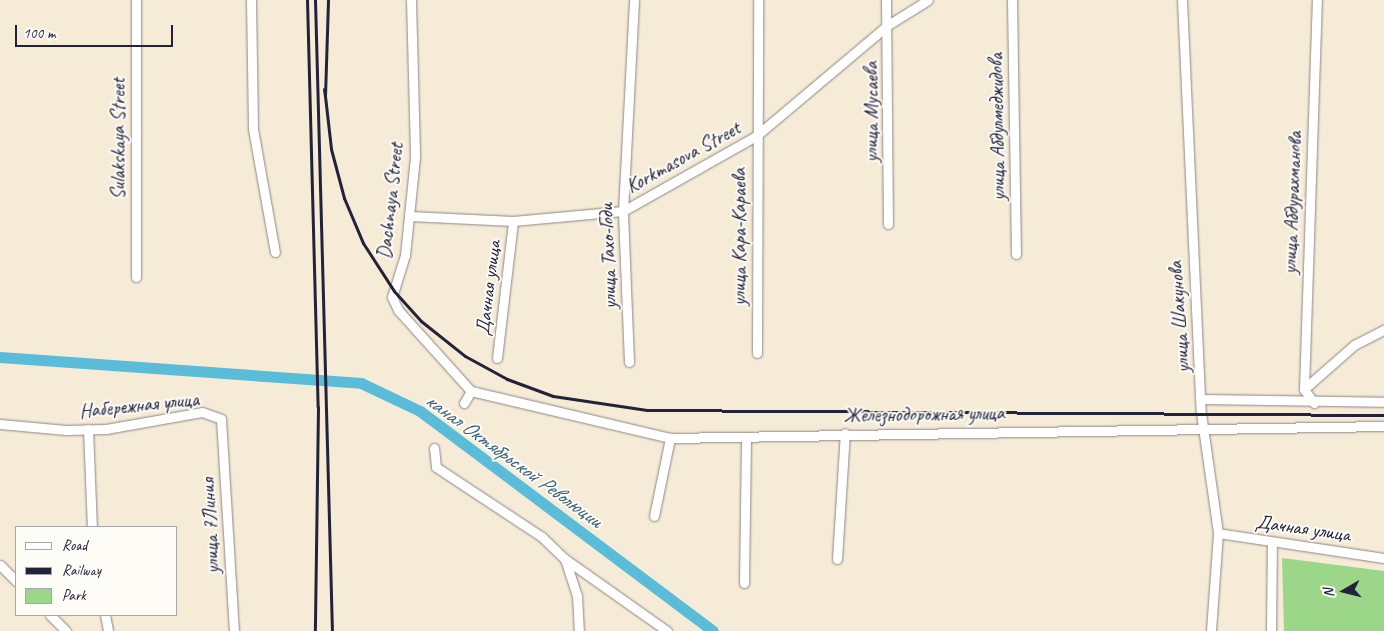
<!DOCTYPE html>
<meta charset="utf-8">
<style>
body{margin:0}
#map{position:relative;width:1384px;height:631px;overflow:hidden;background:#f5ebd6;font-family:Caveat,sans-serif}
div>[style]{position:absolute}
[style*='--x']{left:calc(var(--x)*1px);top:calc(var(--y)*1px);width:calc(var(--w)*1px);rotate:calc(var(--a)*1deg)}
.green>*{inset:0;background:#9cd689}
.canal>*{height:11px;margin:-5.5px;padding:0 5.5px;transform-origin:5.5px;border-radius:5.5px;background:#5abcd8}
.roads{filter:drop-shadow(0 0 1px #8c8688) drop-shadow(0 0 1px #8c8688)}
.minor>*{height:9px;margin:-4.5px;padding:0 4.5px;transform-origin:4.5px;border-radius:4.5px;background:#fff}
.rail>*{height:3px;margin:-1.5px;padding:0 1.5px;transform-origin:1.5px;border-radius:1.5px;background:#22223b}
span{translate:-50% -50%;white-space:nowrap;text-align:center;line-height:1.15;-webkit-text-stroke:4px #fdfcf7;paint-order:stroke}
.street-label{font-size:20px;color:#22223b}
.water-label{font-size:21px;color:#38607a;font-style:italic}
.legend{position:absolute;left:15px;top:526px;width:162px;height:90px;box-sizing:border-box;background:#fdfcf7;border:1px solid #a5a5ac;margin:0;padding:6px 9px;list-style:none;font-size:15px;color:#22223b}
.legend li{display:flex;align-items:center;gap:10px;height:25px}
.legend b{width:25px;border:1px solid #a5a5ac}
.north{position:absolute;left:1319px;top:566px;width:50px;height:50px;-webkit-text-stroke:4px #fdfcf7;paint-order:stroke;rotate:262deg;font-size:14px;font-weight:700;line-height:20px;text-align:center;color:#22223b}
.north::after{content:'';display:block;margin:auto;width:18px;height:22px;background:#22223b;clip-path:polygon(50% 0,100% 100%,50% 72%,0 100%)}
.scale{position:absolute;left:15px;top:25px;width:158px;height:22px;box-sizing:border-box;border:2px solid #22223b;border-top:0;padding-left:6px;font-size:15px;line-height:18px;white-space:nowrap;color:#22223b;-webkit-text-stroke:4px #fdfcf7;paint-order:stroke}
</style>
<div id="map">
<div class="green">
<i style="clip-path:polygon(1282px 558px,1384px 571px,1384px 631px,1284px 631px)"></i>
</div>
<div class="canal">
<i style="--x:0;--y:357;--w:362;--a:4.1"></i>
<i style="--x:361;--y:383;--w:65;--a:25.4"></i>
<i style="--x:420;--y:411;--w:366;--a:36.9"></i>
</div>
<div class="roads">
<div class="minor">
<i style="--x:251;--y:0;--w:129;--a:89.1"></i>
<i style="--x:253;--y:129;--w:125;--a:79.9"></i>
<i style="--x:411;--y:0;--w:157;--a:88.5"></i>
<i style="--x:415;--y:157;--w:99;--a:95.8"></i>
<i style="--x:405;--y:255;--w:44;--a:107.2"></i>
<i style="--x:392;--y:297;--w:14;--a:65"></i>
<i style="--x:398;--y:310;--w:109;--a:48"></i>
<i style="--x:471;--y:391;--w:14;--a:120"></i>
<i style="--x:886;--y:0;--w:224;--a:89.5"></i>
<i style="--x:1012;--y:0;--w:254;--a:89.1"></i>
<i style="--x:1182;--y:0;--w:413;--a:87.4"></i>
<i style="--x:1201;--y:413;--w:121;--a:81.9"></i>
<i style="--x:1218;--y:533;--w:98;--a:94.1"></i>
<i style="--x:409;--y:216;--w:104;--a:2.8"></i>
<i style="--x:513;--y:221;--w:110;--a:-5.2"></i>
<i style="--x:623;--y:211;--w:153;--a:-29.4"></i>
<i style="--x:756;--y:136;--w:172;--a:-40.1"></i>
<i style="--x:888;--y:25;--w:47;--a:-32"></i>
<i style="--x:136;--y:277;--w:277;--a:-90"></i>
<i style="--x:757;--y:353;--w:353;--a:-89.8"></i>
<i style="--x:497;--y:358;--w:138;--a:-83.3"></i>
<i style="--x:629;--y:362;--w:151;--a:-92.3"></i>
<i style="--x:623;--y:211;--w:211;--a:-87"></i>
<i style="--x:1304;--y:389;--w:67;--a:-41.3"></i>
<i style="--x:1354;--y:345;--w:34;--a:-27"></i>
<i style="--x:471;--y:391;--w:204;--a:13.3"></i>
<i style="--x:670;--y:438;--w:714;--a:-0.96"></i>
<i style="--x:1202;--y:399;--w:182;--a:0.9"></i>
<i style="--x:1314;--y:403;--w:17;--a:-126"></i>
<i style="--x:1304;--y:389;--w:389;--a:-88.1"></i>
<i style="--x:0;--y:424;--w:66;--a:5.2"></i>
<i style="--x:66;--y:430;--w:40;--a:-1.4"></i>
<i style="--x:106;--y:429;--w:97;--a:-10"></i>
<i style="--x:202;--y:412;--w:20;--a:20"></i>
<i style="--x:221;--y:419;--w:212;--a:86.5"></i>
<i style="--x:88;--y:429;--w:98;--a:87.7"></i>
<i style="--x:434;--y:448;--w:19;--a:84"></i>
<i style="--x:436;--y:467;--w:127;--a:33.4"></i>
<i style="--x:542;--y:537;--w:32;--a:44"></i>
<i style="--x:565;--y:559;--w:38;--a:72"></i>
<i style="--x:577;--y:595;--w:36;--a:87"></i>
<i style="--x:654;--y:516;--w:80;--a:-78.4"></i>
<i style="--x:1218;--y:533;--w:168;--a:8.6"></i>
<i style="--x:565;--y:559;--w:125;--a:35.2"></i>
<i style="--x:837;--y:559;--w:126;--a:-86.4"></i>
<i style="--x:0;--y:565;--w:23;--a:45"></i>
<i style="--x:744;--y:583;--w:145;--a:-89.2"></i>
<i style="--x:50;--y:615;--w:23;--a:45"></i>
<i style="--x:105;--y:615;--w:16;--a:79"></i>
<i style="--x:1271;--y:631;--w:89;--a:-89.4"></i>
</div>
</div>
<div class="rail">
<i style="--x:307;--y:0;--w:407;--a:88.5"></i>
<i style="--x:318;--y:407;--w:224;--a:90.8"></i>
<i style="--x:315;--y:0;--w:631;--a:88.46"></i>
<i style="--x:324;--y:89;--w:7;--a:82"></i>
<i style="--x:325;--y:96;--w:96;--a:-88.2"></i>
<i style="--x:325;--y:96;--w:53;--a:83.5"></i>
<i style="--x:331;--y:149;--w:51;--a:75.1"></i>
<i style="--x:344;--y:198;--w:49;--a:67.1"></i>
<i style="--x:363;--y:243;--w:57;--a:57.1"></i>
<i style="--x:394;--y:291;--w:40;--a:48"></i>
<i style="--x:421;--y:321;--w:56;--a:38.5"></i>
<i style="--x:465;--y:356;--w:48;--a:28.7"></i>
<i style="--x:507;--y:379;--w:49;--a:20.3"></i>
<i style="--x:553;--y:396;--w:95;--a:8.5"></i>
<i style="--x:647;--y:410;--w:737;--a:0.39"></i>
</div>
<div class="street-label">
<span style="left:871px;top:112px;rotate:-90deg">улица Мусаева</span>
<span style="left:997px;top:127px;rotate:-91deg">улица Абдулмеджидова</span>
<span style="left:118px;top:139px;rotate:-90deg">Sulakskaya Street</span>
<span style="left:683px;top:157px;rotate:-29deg">Korkmasova Street</span>
<span style="left:390px;top:201px;rotate:-84deg">Dachnaya Street</span>
<span style="left:1292px;top:203px;rotate:-88deg">улица Абдурахманова</span>
<span style="left:739px;top:237px;rotate:-90deg">улица Кара-Караева</span>
<span style="left:608px;top:256px;rotate:-92deg">улица Тахо-Годи</span>
<span style="left:488px;top:288px;rotate:-83deg">Дачная улица</span>
<span style="left:1179px;top:317px;rotate:-94deg">улица Шакунова</span>
<span style="left:139px;top:405px;rotate:-6deg">Набережная улица</span>
<span style="left:924px;top:414px;rotate:-1deg">Железнодорожная улица</span>
<span style="left:210px;top:526px;rotate:-93deg">улица 7Линия</span>
<span style="left:1303px;top:528px;rotate:8deg">Дачная улица</span>
</div>
<div class="water-label">
<span style="left:514px;top:460px;rotate:36deg">канал Октябрьской Революции</span>
</div>
<ul class="legend">
<li><b style="height:6px;background:#fff"></b>Road</li>
<li><b style="height:6px;background:#22223b"></b>Railway</li>
<li><b style="height:14px;background:#9cd689"></b>Park</li>
</ul>
<div class="north">N</div>
<div class="scale">100 m</div>
</div>
